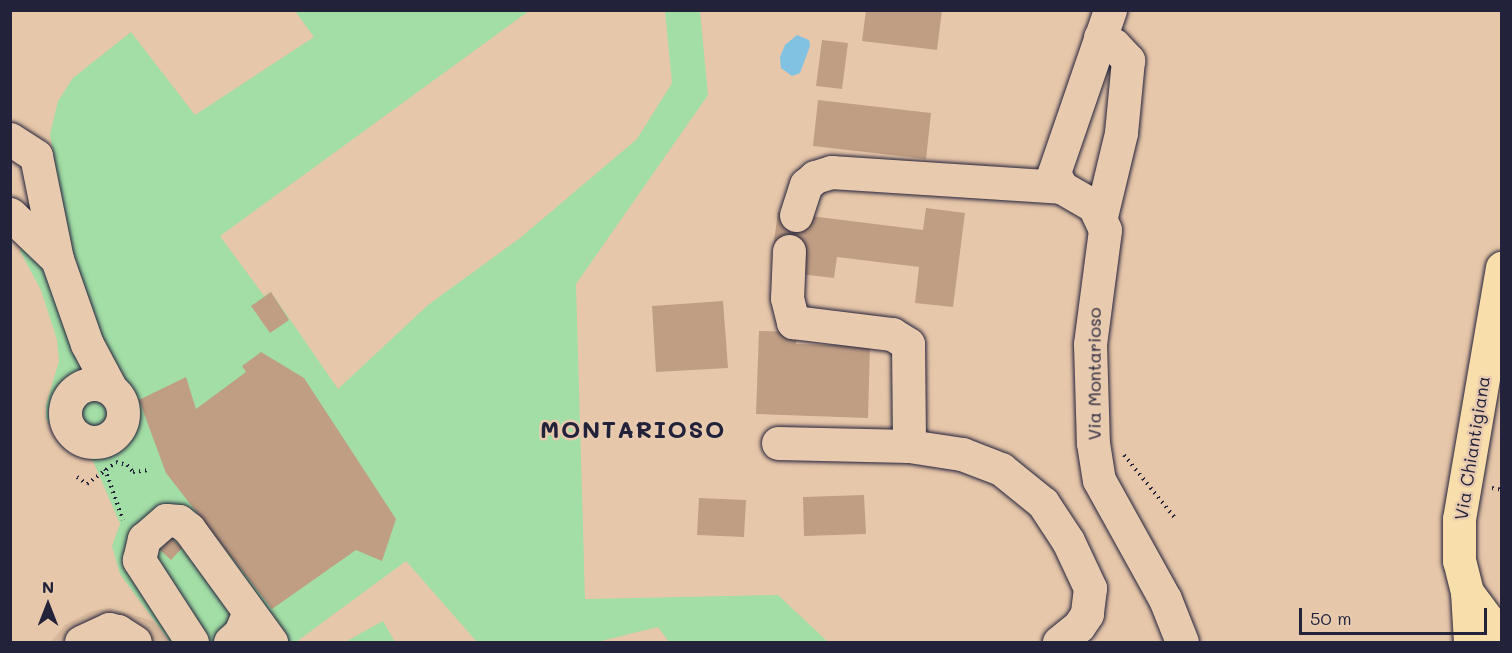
<!DOCTYPE html>
<style>
body{margin:0}
#map{position:relative;width:1512px;height:653px;overflow:hidden;background:#e7c7a9;font-family:Mali,sans-serif}
div>[style]{position:absolute}
[style*='--x']{left:calc(var(--x)*1px);top:calc(var(--y)*1px);width:calc(var(--w)*1px);rotate:calc(var(--a)*1deg)}
.built>*{inset:0;background:#d7b89c}
.green>*{inset:0;background:#a2dea5}
.water>*{inset:0;background:#81c2e2}
.building>*{inset:0;background:#c09e83}
.path>*{height:4px;margin-top:-2px;transform-origin:0;background:repeating-linear-gradient(90deg,#22223b 0 1.5px,transparent 0 6px)}
.roads{filter:drop-shadow(0 0 2px #22223b) drop-shadow(0 0 2px #22223b)}
.minor>*{height:33px;margin:-16.5px;padding:0 16.5px;transform-origin:16.5px;border-radius:16.5px;background:#e8cbaf}
.minor>.ring{margin:-16.5px;padding:0;box-sizing:content-box;background:none;border:33px solid #e8cbaf;border-radius:50%}
.major>*{height:33px;margin:-16.5px;padding:0 16.5px;transform-origin:16.5px;border-radius:16.5px;background:#f8deab}
span{translate:-50% -50%;white-space:nowrap;text-align:center;line-height:1.15;-webkit-text-stroke:5px #e8cbaf;paint-order:stroke}
.street-label{font-size:18px;color:#22223b}
.district-label{font-size:24px;color:#22223b;font-weight:700;letter-spacing:1.5px}
.frame{position:absolute;inset:0;border:12px solid #22223b;pointer-events:none}
.north{position:absolute;left:18px;top:575px;width:60px;height:60px;-webkit-text-stroke:4px #e8cbaf;paint-order:stroke;rotate:0deg;font-size:16px;font-weight:700;line-height:24px;text-align:center;color:#22223b}
.north::after{content:'';display:block;margin:auto;width:21px;height:27px;background:#22223b;clip-path:polygon(50% 0,100% 100%,50% 72%,0 100%)}
.scale{position:absolute;left:1299px;top:608px;width:188px;height:27px;box-sizing:border-box;border:3px solid #22223b;border-top:0;padding-left:8px;font-size:18px;line-height:21px;white-space:nowrap;color:#22223b;-webkit-text-stroke:4px #e8cbaf;paint-order:stroke}
</style>
<div id="map">
<div class="built">
<i style="clip-path:polygon(110px 608px,153px 621px,170px 642px,51px 642px,65px 625px,92px 611px)"></i>
</div>
<div class="green">
<i style="clip-path:polygon(295px 11px,529px 11px,220px 236px,264px 296px,271px 292px,338px 389px,428px 305px,520px 238px,637px 139px,672px 83px,665px 11px,700px 11px,708px 95px,576px 284px,585px 599px,778px 595px,828px 642px,669px 642px,658px 627px,597px 642px,477px 642px,406px 561px,296px 642px,170px 642px,120px 574px,112px 546px,120px 524px,93px 461px,58px 438px,46px 418px,46px 405px,59px 361px,57px 340px,41px 290px,20px 251px,58px 183px,50px 134px,58px 101px,73px 78px,131px 32px,195px 115px,314px 37px)"></i>
<i style="clip-path:polygon(383px 621px,395px 642px,345px 642px)"></i>
</div>
<div class="water">
<i style="clip-path:polygon(797px 35px,809px 40px,810px 46px,800px 73px,792px 76px,781px 68px,780px 57px,785px 45px)"></i>
</div>
<div class="building">
<i style="clip-path:polygon(866px 10px,942px 10px,937px 50px,862px 41px)"></i>
<i style="clip-path:polygon(822px 40px,848px 43px,842px 89px,816px 86px)"></i>
<i style="clip-path:polygon(818px 100px,931px 113px,926px 159px,813px 146px)"></i>
<i style="clip-path:polygon(926px 208px,965px 213px,953px 307px,915px 303px,919px 267px,837px 257px,834px 278px,800px 274px,773px 249px,778px 212px,923px 230px)"></i>
<i style="clip-path:polygon(271px 292px,289px 320px,270px 333px,251px 306px)"></i>
<i style="clip-path:polygon(723px 301px,728px 368px,656px 372px,652px 306px)"></i>
<i style="clip-path:polygon(759px 331px,797px 332px,796px 344px,870px 346px,868px 418px,756px 414px)"></i>
<i style="clip-path:polygon(261px 352px,304px 378px,396px 519px,382px 561px,356px 550px,272px 609px,166px 473px,139px 400px,186px 377px,196px 409px,246px 372px,242px 366px)"></i>
<i style="clip-path:polygon(864px 495px,866px 534px,804px 536px,803px 497px)"></i>
<i style="clip-path:polygon(699px 498px,746px 500px,744px 537px,697px 535px)"></i>
<i style="clip-path:polygon(171px 538px,182px 548px,171px 560px,160px 550px)"></i>
</div>
<div class="path">
<i style="--x:1124;--y:455;--w:81;--a:51"></i>
<i style="--x:105;--y:469;--w:54;--a:70.6"></i>
<i style="--x:77;--y:477;--w:12;--a:35"></i>
<i style="--x:87;--y:484;--w:36;--a:-37"></i>
<i style="--x:116;--y:462;--w:11;--a:15"></i>
<i style="--x:127;--y:465;--w:9;--a:49"></i>
<i style="--x:133;--y:472;--w:16;--a:-7"></i>
<i style="--x:1492;--y:488;--w:10;--a:11"></i>
</div>
<div class="roads">
<div class="minor">
<i style="--x:1110;--y:10;--w:172;--a:109"></i>
<i style="--x:1054;--y:173;--w:16;--a:63"></i>
<i style="--x:1061;--y:187;--w:38;--a:30"></i>
<i style="--x:1094;--y:206;--w:26;--a:65"></i>
<i style="--x:1105;--y:230;--w:115;--a:97.5"></i>
<i style="--x:1090;--y:344;--w:99;--a:88.3"></i>
<i style="--x:1093;--y:443;--w:37;--a:81"></i>
<i style="--x:1099;--y:480;--w:136;--a:61"></i>
<i style="--x:1165;--y:599;--w:46;--a:68.4"></i>
<i style="--x:1100;--y:37;--w:16;--a:30"></i>
<i style="--x:1114;--y:45;--w:21;--a:47"></i>
<i style="--x:1128;--y:60;--w:73;--a:95.5"></i>
<i style="--x:1121;--y:133;--w:85;--a:103.5"></i>
<i style="--x:10;--y:139;--w:31;--a:33"></i>
<i style="--x:36;--y:156;--w:105;--a:78.5"></i>
<i style="--x:57;--y:259;--w:90;--a:70.6"></i>
<i style="--x:87;--y:344;--w:51;--a:61.9"></i>
<i style="--x:10;--y:214;--w:65;--a:43.8"></i>
<i style="--x:796;--y:215;--w:32;--a:-72"></i>
<i style="--x:806;--y:185;--w:12;--a:-42"></i>
<i style="--x:815;--y:177;--w:17;--a:-17"></i>
<i style="--x:831;--y:172;--w:230;--a:3.7"></i>
<i style="--x:789;--y:251;--w:47;--a:92.4"></i>
<i style="--x:787;--y:298;--w:25;--a:76"></i>
<i style="--x:793;--y:322;--w:100;--a:6.9"></i>
<i style="--x:892;--y:334;--w:19;--a:32"></i>
<i style="--x:908;--y:344;--w:102;--a:89.4"></i>
<i class="ring" style="left:65px;top:384px;width:25px;height:25px"></i>
<i style="--x:778;--y:443;--w:131;--a:1.3"></i>
<i style="--x:909;--y:446;--w:54;--a:8.6"></i>
<i style="--x:962;--y:454;--w:42;--a:21"></i>
<i style="--x:1001;--y:469;--w:54;--a:39"></i>
<i style="--x:1043;--y:503;--w:45;--a:56.7"></i>
<i style="--x:1068;--y:541;--w:52;--a:64.9"></i>
<i style="--x:1090;--y:588;--w:26;--a:97"></i>
<i style="--x:1087;--y:614;--w:14;--a:124"></i>
<i style="--x:1079;--y:626;--w:26;--a:141"></i>
<i style="--x:81;--y:642;--w:31;--a:-25"></i>
<i style="--x:109;--y:629;--w:9;--a:13"></i>
<i style="--x:118;--y:631;--w:20;--a:33"></i>
<i style="--x:192;--y:642;--w:98;--a:-122.9"></i>
<i style="--x:139;--y:560;--w:22;--a:-77"></i>
<i style="--x:144;--y:539;--w:29;--a:-41"></i>
<i style="--x:166;--y:520;--w:13;--a:4"></i>
<i style="--x:179;--y:521;--w:13;--a:39"></i>
<i style="--x:189;--y:529;--w:140;--a:54"></i>
<i style="--x:230;--y:642;--w:13;--a:-42"></i>
<i style="--x:240;--y:633;--w:21;--a:-67"></i>
</div>
<div class="major">
<i style="--x:1467;--y:592;--w:59;--a:53.3"></i>
<i style="--x:1470;--y:642;--w:50;--a:-93.4"></i>
<i style="--x:1467;--y:592;--w:32;--a:-104"></i>
<i style="--x:1459;--y:561;--w:42;--a:-90"></i>
<i style="--x:1459;--y:519;--w:255;--a:-80.3"></i>
</div>
</div>
<div class="street-label">
<span style="left:1094px;top:374px;rotate:-90deg">Via Montarioso</span>
<span style="left:1472px;top:448px;rotate:-81deg">Via Chiantigiana</span>
</div>
<div class="district-label">
<span style="left:633px;top:429px">MONTARIOSO</span>
</div>
<div class="frame"></div>
<div class="north">N</div>
<div class="scale">50 m</div>
</div>
